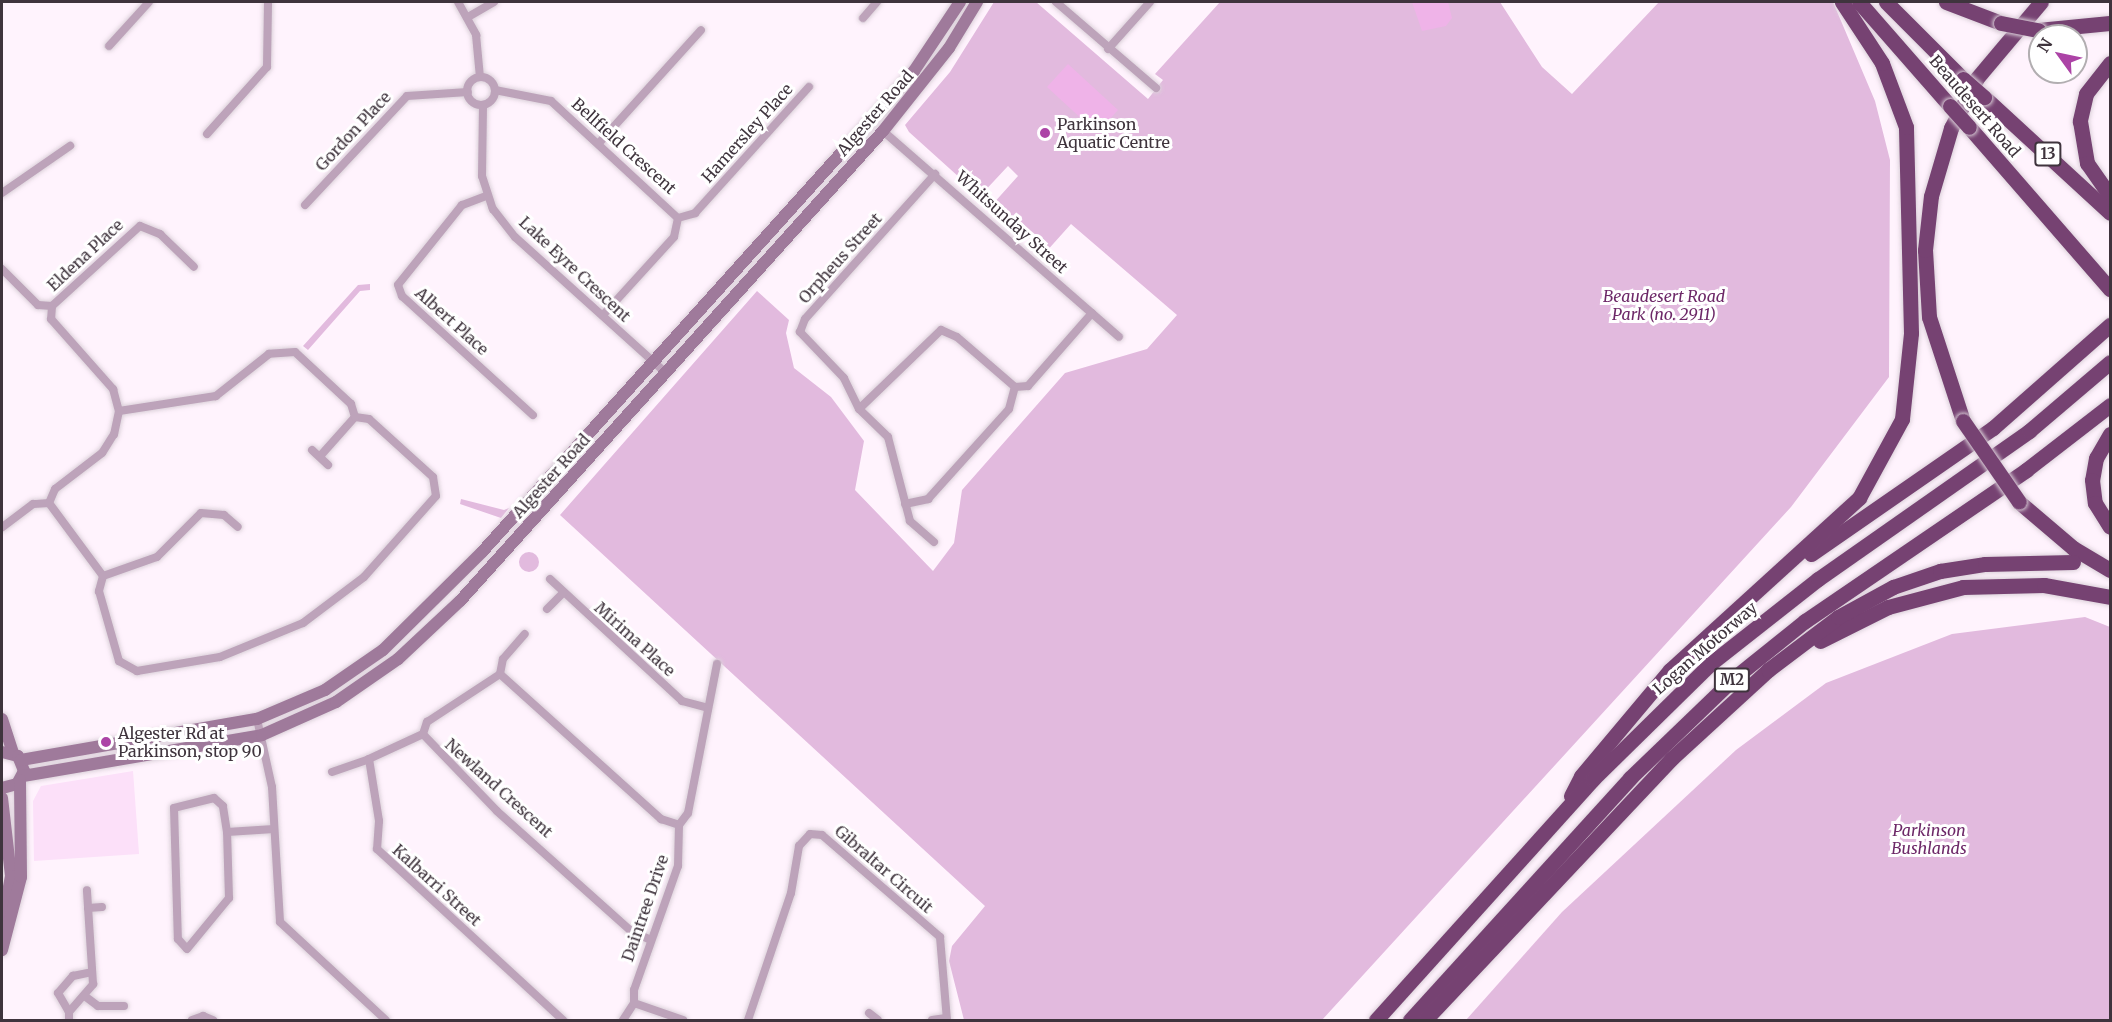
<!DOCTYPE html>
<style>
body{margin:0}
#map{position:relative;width:2112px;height:1022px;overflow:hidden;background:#fff3fd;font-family:Merriweather,serif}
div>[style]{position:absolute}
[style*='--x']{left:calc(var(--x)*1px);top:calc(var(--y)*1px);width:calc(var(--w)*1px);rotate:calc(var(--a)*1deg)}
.built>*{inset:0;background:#fce0f9}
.green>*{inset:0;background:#e2bade}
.round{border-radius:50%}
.water>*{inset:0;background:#efb3e8}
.roads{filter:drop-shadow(0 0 2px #dcd1da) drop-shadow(0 0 2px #dcd1da)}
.street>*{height:8px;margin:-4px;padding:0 4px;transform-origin:4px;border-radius:4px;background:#bda3ba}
.street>.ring{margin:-4px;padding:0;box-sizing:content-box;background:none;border:8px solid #bda3ba;border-radius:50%}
.secondary>*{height:12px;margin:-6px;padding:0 6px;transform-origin:6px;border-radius:6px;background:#9f7a9b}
.highway>*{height:15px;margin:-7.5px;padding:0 7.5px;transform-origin:7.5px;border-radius:7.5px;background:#764272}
.bridges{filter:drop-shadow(0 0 2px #dcd1da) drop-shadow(0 0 2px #dcd1da)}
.highway-bridge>*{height:15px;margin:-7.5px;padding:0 7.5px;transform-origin:7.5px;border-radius:7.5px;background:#764272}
.dots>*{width:16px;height:16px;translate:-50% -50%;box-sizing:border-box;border:3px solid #fff;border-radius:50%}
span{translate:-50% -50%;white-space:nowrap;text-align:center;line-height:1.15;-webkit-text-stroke:6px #fff;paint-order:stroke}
.shield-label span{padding:2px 4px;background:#fff;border:2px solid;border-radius:4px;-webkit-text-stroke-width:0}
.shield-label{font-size:15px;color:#3f343d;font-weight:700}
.street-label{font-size:16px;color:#3f343d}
.poi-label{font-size:16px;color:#3f343d}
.left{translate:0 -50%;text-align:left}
.park-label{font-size:16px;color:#6d2868;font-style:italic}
.frame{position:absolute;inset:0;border:3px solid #3f343d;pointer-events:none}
.north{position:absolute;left:2028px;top:24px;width:60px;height:60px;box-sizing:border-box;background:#fff;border:2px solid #b2aeb1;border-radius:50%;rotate:303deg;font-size:16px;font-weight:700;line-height:24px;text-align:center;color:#3f343d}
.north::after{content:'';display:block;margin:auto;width:21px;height:27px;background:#ac43a6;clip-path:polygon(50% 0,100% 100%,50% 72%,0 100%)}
</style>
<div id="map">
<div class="built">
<i style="clip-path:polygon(133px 771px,139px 854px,34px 861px,33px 801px,41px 786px)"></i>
</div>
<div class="green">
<i style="clip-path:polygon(994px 2px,1036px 2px,1148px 99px,1163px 80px,1155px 74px,1220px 2px,1500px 2px,1542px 67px,1572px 94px,1659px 2px,1833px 2px,1875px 101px,1890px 160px,1889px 377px,1791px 507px,1322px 1020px,964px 1020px,949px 961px,952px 946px,985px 906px,560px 515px,757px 291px,789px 320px,786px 333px,794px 368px,831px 397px,864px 441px,855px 490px,933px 571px,954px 543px,962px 490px,1065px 373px,1147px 349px,1177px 315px,1071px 224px,1045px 253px,992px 205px,1018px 176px,1008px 166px,980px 196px,909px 132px,905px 125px,950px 72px)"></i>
<i style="clip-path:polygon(370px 284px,370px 290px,360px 291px,308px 350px,303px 346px,358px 285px)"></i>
<i style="clip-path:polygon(461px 499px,504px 510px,509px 508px,501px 518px,460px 504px)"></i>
<i class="round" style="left:519px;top:552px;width:20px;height:20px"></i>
<i style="clip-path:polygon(2085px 617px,2110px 627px,2110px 1020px,1466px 1020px,1562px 912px,1736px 750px,1826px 683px,1952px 634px)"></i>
</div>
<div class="water">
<i style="clip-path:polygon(1412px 2px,1448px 2px,1452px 18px,1446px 26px,1422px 31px)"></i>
<i style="clip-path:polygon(1068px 64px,1118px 110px,1097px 133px,1047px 87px)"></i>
</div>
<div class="roads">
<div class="street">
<i style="--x:458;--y:2;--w:38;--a:61"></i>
<i style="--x:476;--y:35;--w:42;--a:84.6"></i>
<i style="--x:1056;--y:2;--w:132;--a:40.7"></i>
<i style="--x:468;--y:17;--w:30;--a:-30"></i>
<i style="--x:863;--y:18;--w:21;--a:-49"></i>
<i style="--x:109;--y:46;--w:59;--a:-47.7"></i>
<i style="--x:1108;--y:49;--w:63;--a:-48.2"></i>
<i class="ring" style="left:467px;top:77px;width:20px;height:20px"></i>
<i style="--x:495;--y:90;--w:57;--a:11.1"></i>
<i style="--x:551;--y:101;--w:173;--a:42.7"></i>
<i style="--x:678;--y:218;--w:19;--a:102"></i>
<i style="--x:674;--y:237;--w:105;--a:132.3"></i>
<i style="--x:483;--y:105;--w:71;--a:90.8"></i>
<i style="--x:482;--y:176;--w:35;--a:72"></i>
<i style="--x:493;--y:209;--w:36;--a:52"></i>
<i style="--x:515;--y:237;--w:202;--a:42"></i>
<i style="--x:883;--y:131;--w:313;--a:41.1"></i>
<i style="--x:207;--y:134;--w:90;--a:-48.2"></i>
<i style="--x:267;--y:67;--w:65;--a:-89.1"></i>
<i style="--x:599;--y:143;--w:152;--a:-47.9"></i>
<i style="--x:2;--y:193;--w:83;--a:-34.7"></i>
<i style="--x:486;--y:196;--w:26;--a:159"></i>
<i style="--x:462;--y:205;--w:102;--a:128.7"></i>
<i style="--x:398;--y:285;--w:12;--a:70"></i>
<i style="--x:402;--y:296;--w:177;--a:42.3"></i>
<i style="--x:305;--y:205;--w:149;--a:-46.9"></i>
<i style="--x:407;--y:96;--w:61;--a:-3.8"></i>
<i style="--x:678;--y:218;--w:18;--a:-16"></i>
<i style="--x:695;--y:213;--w:170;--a:-47.9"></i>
<i style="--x:2;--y:269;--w:51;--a:45"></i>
<i style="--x:38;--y:305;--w:14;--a:4"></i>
<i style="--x:52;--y:306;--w:13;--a:94"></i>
<i style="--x:51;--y:319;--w:94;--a:48.5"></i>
<i style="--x:113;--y:389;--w:23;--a:75"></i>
<i style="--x:119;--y:411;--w:24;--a:102"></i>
<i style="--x:114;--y:434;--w:22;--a:122"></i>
<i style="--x:102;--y:453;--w:59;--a:142.5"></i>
<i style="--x:55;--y:489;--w:15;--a:113"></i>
<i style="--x:49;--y:503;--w:16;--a:176"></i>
<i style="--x:33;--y:504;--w:39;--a:143"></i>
<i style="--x:52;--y:306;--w:119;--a:-42.3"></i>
<i style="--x:140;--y:226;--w:22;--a:22"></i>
<i style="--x:160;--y:234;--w:47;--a:44.1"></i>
<i style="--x:1015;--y:387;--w:13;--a:-4"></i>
<i style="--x:1028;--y:386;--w:97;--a:-48.8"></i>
<i style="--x:859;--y:409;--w:114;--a:-43.9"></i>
<i style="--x:941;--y:330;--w:17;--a:24"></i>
<i style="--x:957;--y:337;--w:77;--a:40.8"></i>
<i style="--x:312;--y:450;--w:22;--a:43"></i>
<i style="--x:322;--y:454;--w:50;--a:-48.3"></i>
<i style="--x:49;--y:503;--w:91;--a:53.5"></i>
<i style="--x:103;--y:576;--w:16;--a:105"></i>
<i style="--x:99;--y:591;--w:73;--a:74.1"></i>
<i style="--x:119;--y:661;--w:21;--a:29"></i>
<i style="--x:137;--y:671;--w:84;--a:-9.6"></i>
<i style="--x:220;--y:657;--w:90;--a:-22.3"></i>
<i style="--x:303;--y:623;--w:76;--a:-37"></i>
<i style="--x:364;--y:577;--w:108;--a:-48.4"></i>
<i style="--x:436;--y:496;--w:19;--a:-99"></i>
<i style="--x:433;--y:477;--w:86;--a:-137.8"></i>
<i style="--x:369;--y:419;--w:14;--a:-172"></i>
<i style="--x:355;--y:417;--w:14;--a:-107"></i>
<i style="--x:351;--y:404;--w:76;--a:-137.1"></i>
<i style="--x:295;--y:352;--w:26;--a:176"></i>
<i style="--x:269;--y:354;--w:68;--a:141.6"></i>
<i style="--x:216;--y:396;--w:98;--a:171.2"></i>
<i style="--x:905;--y:504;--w:24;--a:-12"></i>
<i style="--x:928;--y:499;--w:121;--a:-48"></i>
<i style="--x:1009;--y:409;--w:23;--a:-75"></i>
<i style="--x:934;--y:542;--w:32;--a:-139"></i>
<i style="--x:910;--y:521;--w:87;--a:-104.7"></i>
<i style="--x:888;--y:437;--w:40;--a:-136"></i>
<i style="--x:859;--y:409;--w:34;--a:-116"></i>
<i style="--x:844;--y:378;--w:64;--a:-133.7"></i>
<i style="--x:800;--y:332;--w:14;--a:-69"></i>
<i style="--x:805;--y:319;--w:195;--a:-48.1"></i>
<i style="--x:103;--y:576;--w:57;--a:-19.4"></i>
<i style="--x:157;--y:557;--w:62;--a:-45"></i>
<i style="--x:201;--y:513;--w:23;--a:5"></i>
<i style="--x:224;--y:515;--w:18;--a:41"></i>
<i style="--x:550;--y:579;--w:180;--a:42.7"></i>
<i style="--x:682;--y:701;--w:27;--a:15"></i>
<i style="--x:547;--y:609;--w:23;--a:-45"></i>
<i style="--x:500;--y:674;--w:15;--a:-79"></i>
<i style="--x:503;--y:659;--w:33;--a:-49"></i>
<i style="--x:257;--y:719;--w:70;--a:77.6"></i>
<i style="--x:272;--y:787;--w:135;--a:86.6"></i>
<i style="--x:280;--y:922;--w:144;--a:42.8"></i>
<i style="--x:423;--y:734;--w:60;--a:155.2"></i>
<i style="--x:369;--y:759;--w:63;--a:80.8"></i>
<i style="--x:379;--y:821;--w:28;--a:94"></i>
<i style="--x:377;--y:849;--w:253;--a:42.6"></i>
<i style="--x:332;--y:772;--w:39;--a:-19"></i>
<i style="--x:227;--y:832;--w:26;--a:-99"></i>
<i style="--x:223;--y:806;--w:12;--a:-138"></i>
<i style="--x:214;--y:798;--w:41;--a:166"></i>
<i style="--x:174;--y:808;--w:131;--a:88.3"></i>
<i style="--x:178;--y:939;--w:13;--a:48"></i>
<i style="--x:187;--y:949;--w:66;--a:-50.5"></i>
<i style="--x:229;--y:898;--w:66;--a:-91.7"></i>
<i style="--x:227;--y:832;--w:47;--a:-3.7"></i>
<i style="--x:88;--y:908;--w:14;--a:-4"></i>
<i style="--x:651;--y:940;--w:22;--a:-156"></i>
<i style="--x:631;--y:931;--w:180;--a:-138.2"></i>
<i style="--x:497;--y:811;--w:107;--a:-133.9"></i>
<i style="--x:423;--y:734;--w:13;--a:-72"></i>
<i style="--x:427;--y:722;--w:87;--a:-33.3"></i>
<i style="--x:500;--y:674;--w:217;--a:42"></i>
<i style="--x:661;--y:819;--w:19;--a:18"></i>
<i style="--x:86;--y:997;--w:15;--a:37"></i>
<i style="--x:98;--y:1006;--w:26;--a:0"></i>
<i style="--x:634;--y:1003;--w:52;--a:19.1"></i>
<i style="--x:69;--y:1012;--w:22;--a:-120"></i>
<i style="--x:58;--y:993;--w:23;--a:-49"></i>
<i style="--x:73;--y:976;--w:19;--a:-12"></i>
<i style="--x:869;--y:1013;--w:11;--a:38"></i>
<i style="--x:69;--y:1020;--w:8;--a:-90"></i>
<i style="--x:69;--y:1012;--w:37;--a:-49"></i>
<i style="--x:93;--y:984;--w:94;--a:-93.7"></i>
<i style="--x:192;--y:1020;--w:12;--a:-20"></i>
<i style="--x:203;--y:1016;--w:11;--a:22"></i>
<i style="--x:623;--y:1020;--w:20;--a:-57"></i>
<i style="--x:634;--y:1003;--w:13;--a:-90"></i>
<i style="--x:634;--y:990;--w:132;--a:-70.5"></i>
<i style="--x:678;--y:866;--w:41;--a:-88.6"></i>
<i style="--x:679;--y:825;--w:15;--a:-53"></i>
<i style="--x:688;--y:813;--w:152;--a:-79"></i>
<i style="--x:748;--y:1020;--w:134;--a:-71.3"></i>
<i style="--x:791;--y:893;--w:48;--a:-80.3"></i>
<i style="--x:799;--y:846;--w:16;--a:-47"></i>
<i style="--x:810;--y:834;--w:12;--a:5"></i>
<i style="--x:822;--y:835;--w:156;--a:40.8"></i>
<i style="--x:940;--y:937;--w:83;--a:85.2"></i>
<i style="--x:932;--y:1020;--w:14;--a:-8"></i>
</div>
<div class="secondary">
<i style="--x:2;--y:719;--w:36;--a:72"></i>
<i style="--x:2;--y:752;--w:16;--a:14"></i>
<i style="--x:18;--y:756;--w:16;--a:68"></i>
<i style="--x:24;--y:771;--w:15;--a:118"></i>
<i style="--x:17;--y:784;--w:16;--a:165"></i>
<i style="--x:21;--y:760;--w:240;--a:-9.9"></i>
<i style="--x:257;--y:719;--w:74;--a:-23.1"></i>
<i style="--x:325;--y:690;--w:70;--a:-34.6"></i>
<i style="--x:383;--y:650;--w:139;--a:-44.7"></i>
<i style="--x:482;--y:552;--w:580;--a:-48.01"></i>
<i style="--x:870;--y:121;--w:67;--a:-48.7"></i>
<i style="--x:914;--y:71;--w:83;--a:-56.3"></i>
<i style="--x:23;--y:776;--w:242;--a:-9.7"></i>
<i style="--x:262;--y:735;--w:81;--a:-24"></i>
<i style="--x:336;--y:702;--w:75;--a:-34.7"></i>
<i style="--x:398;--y:659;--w:85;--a:-43.1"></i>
<i style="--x:460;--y:601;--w:632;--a:-48.01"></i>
<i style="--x:883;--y:131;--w:106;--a:-51.5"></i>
<i style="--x:949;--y:48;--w:54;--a:-58.7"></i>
<i style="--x:2;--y:798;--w:79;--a:83.4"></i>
<i style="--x:11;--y:876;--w:48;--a:100.8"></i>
<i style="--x:2;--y:950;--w:75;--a:-75.4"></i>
<i style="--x:21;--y:877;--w:97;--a:-90.6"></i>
</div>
<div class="highway">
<i style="--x:1859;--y:2;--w:138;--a:48.8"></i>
<i style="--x:1886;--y:2;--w:109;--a:45"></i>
<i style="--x:1946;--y:2;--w:59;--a:20.9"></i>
<i style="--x:2038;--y:30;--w:72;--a:-5.6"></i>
<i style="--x:2110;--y:63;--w:39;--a:128"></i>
<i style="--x:2086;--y:94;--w:28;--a:103"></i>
<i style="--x:2080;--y:121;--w:43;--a:80.5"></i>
<i style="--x:2087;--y:163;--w:40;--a:55.1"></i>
<i style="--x:1984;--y:97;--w:171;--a:42.6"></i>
<i style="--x:1969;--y:127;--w:215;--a:49"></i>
<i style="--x:1963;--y:421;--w:109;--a:-108.1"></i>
<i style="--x:1929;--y:317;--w:67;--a:-93.4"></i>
<i style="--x:1925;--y:250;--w:54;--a:-83.7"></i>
<i style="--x:1931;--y:196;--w:71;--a:-73.6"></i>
<i style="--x:1951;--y:128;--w:56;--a:-62.5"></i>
<i style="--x:1977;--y:78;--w:99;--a:-49.9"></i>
<i style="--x:2110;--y:434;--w:28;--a:120"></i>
<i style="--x:2096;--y:458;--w:22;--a:100"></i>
<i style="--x:2092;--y:480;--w:23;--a:83"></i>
<i style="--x:2095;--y:503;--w:28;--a:58"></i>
<i style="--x:2019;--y:502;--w:71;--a:40.4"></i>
<i style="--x:2073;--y:548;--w:43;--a:30.7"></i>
<i style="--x:1811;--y:554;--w:221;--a:-34.7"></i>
<i style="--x:1993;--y:428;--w:156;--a:-41.4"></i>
<i style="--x:1820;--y:641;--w:76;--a:-26.6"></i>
<i style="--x:1888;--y:607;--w:78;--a:-14.9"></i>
<i style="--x:1963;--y:587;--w:81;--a:-1.4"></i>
<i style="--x:2044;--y:585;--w:67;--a:10.3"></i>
<i style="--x:1571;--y:796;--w:22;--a:-63"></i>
<i style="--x:1581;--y:776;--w:138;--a:-50"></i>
<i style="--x:1670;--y:670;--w:256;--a:-42.3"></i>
<i style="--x:1859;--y:498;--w:90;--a:-61.4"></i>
<i style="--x:1902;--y:419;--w:86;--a:-84"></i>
<i style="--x:1911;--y:333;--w:206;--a:-91.4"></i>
<i style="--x:1906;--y:127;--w:68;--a:-110.6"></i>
<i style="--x:1882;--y:63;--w:73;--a:-123.3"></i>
<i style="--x:1376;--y:1020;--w:324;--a:-48"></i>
<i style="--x:1593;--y:779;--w:164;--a:-44.5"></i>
<i style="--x:1710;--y:664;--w:137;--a:-38.2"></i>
<i style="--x:1818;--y:579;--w:258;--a:-35"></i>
<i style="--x:2029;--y:431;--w:106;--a:-40.4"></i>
<i style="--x:1410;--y:1020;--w:327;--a:-47.7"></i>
<i style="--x:1630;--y:778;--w:144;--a:-43.9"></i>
<i style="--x:1734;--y:678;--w:91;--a:-38.8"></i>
<i style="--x:1805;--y:621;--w:268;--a:-34.3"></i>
<i style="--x:2026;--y:470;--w:106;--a:-37.7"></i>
<i style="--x:1425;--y:1020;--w:359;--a:-46.7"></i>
<i style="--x:1671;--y:759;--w:132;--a:-42.5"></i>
<i style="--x:1768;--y:670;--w:88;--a:-37.1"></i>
<i style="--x:1838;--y:617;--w:63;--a:-28.6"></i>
<i style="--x:1893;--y:587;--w:50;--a:-18.8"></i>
<i style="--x:1940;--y:571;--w:46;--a:-8.8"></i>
<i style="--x:1985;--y:564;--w:88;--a:-1.3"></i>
</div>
</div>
<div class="bridges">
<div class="highway-bridge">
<i style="--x:2001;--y:23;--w:38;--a:11"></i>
<i style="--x:1963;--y:79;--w:28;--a:41"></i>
<i style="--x:1950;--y:106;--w:28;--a:48"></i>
<i style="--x:1963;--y:421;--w:98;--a:55.3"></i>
</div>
</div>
<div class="dots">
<i style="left:1045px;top:133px;background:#ac43a6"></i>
<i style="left:106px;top:742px;background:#ac43a6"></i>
</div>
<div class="shield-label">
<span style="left:2048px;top:154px">13</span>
<span style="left:1732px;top:680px">M2</span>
</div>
<div class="street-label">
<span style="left:1975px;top:106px;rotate:49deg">Beaudesert Road</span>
<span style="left:875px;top:113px;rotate:-49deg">Algester Road</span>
<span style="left:353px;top:131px;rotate:-47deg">Gordon Place</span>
<span style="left:747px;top:133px;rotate:-48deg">Hamersley Place</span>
<span style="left:624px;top:146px;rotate:42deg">Bellfield Crescent</span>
<span style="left:1012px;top:222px;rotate:42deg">Whitsunday Street</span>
<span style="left:85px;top:255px;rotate:-43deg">Eldena Place</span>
<span style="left:840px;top:258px;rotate:-48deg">Orpheus Street</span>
<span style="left:575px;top:269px;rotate:43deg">Lake Eyre Crescent</span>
<span style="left:452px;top:321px;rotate:42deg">Albert Place</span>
<span style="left:551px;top:476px;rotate:-48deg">Algester Road</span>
<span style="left:635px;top:639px;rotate:42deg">Mirima Place</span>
<span style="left:1705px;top:648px;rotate:-41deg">Logan Motorway</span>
<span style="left:499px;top:788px;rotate:42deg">Newland Crescent</span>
<span style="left:884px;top:869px;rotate:41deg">Gibraltar Circuit</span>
<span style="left:437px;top:885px;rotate:42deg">Kalbarri Street</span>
<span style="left:645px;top:908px;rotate:-71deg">Daintree Drive</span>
</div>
<div class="poi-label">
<span class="left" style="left:1057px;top:133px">Parkinson<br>Aquatic Centre</span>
<span class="left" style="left:118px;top:742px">Algester Rd at<br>Parkinson, stop 90</span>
</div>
<div class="park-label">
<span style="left:1664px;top:305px">Beaudesert Road<br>Park (no. 2911)</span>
<span style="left:1929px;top:839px">Parkinson<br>Bushlands</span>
</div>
<div class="frame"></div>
<div class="north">N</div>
</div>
